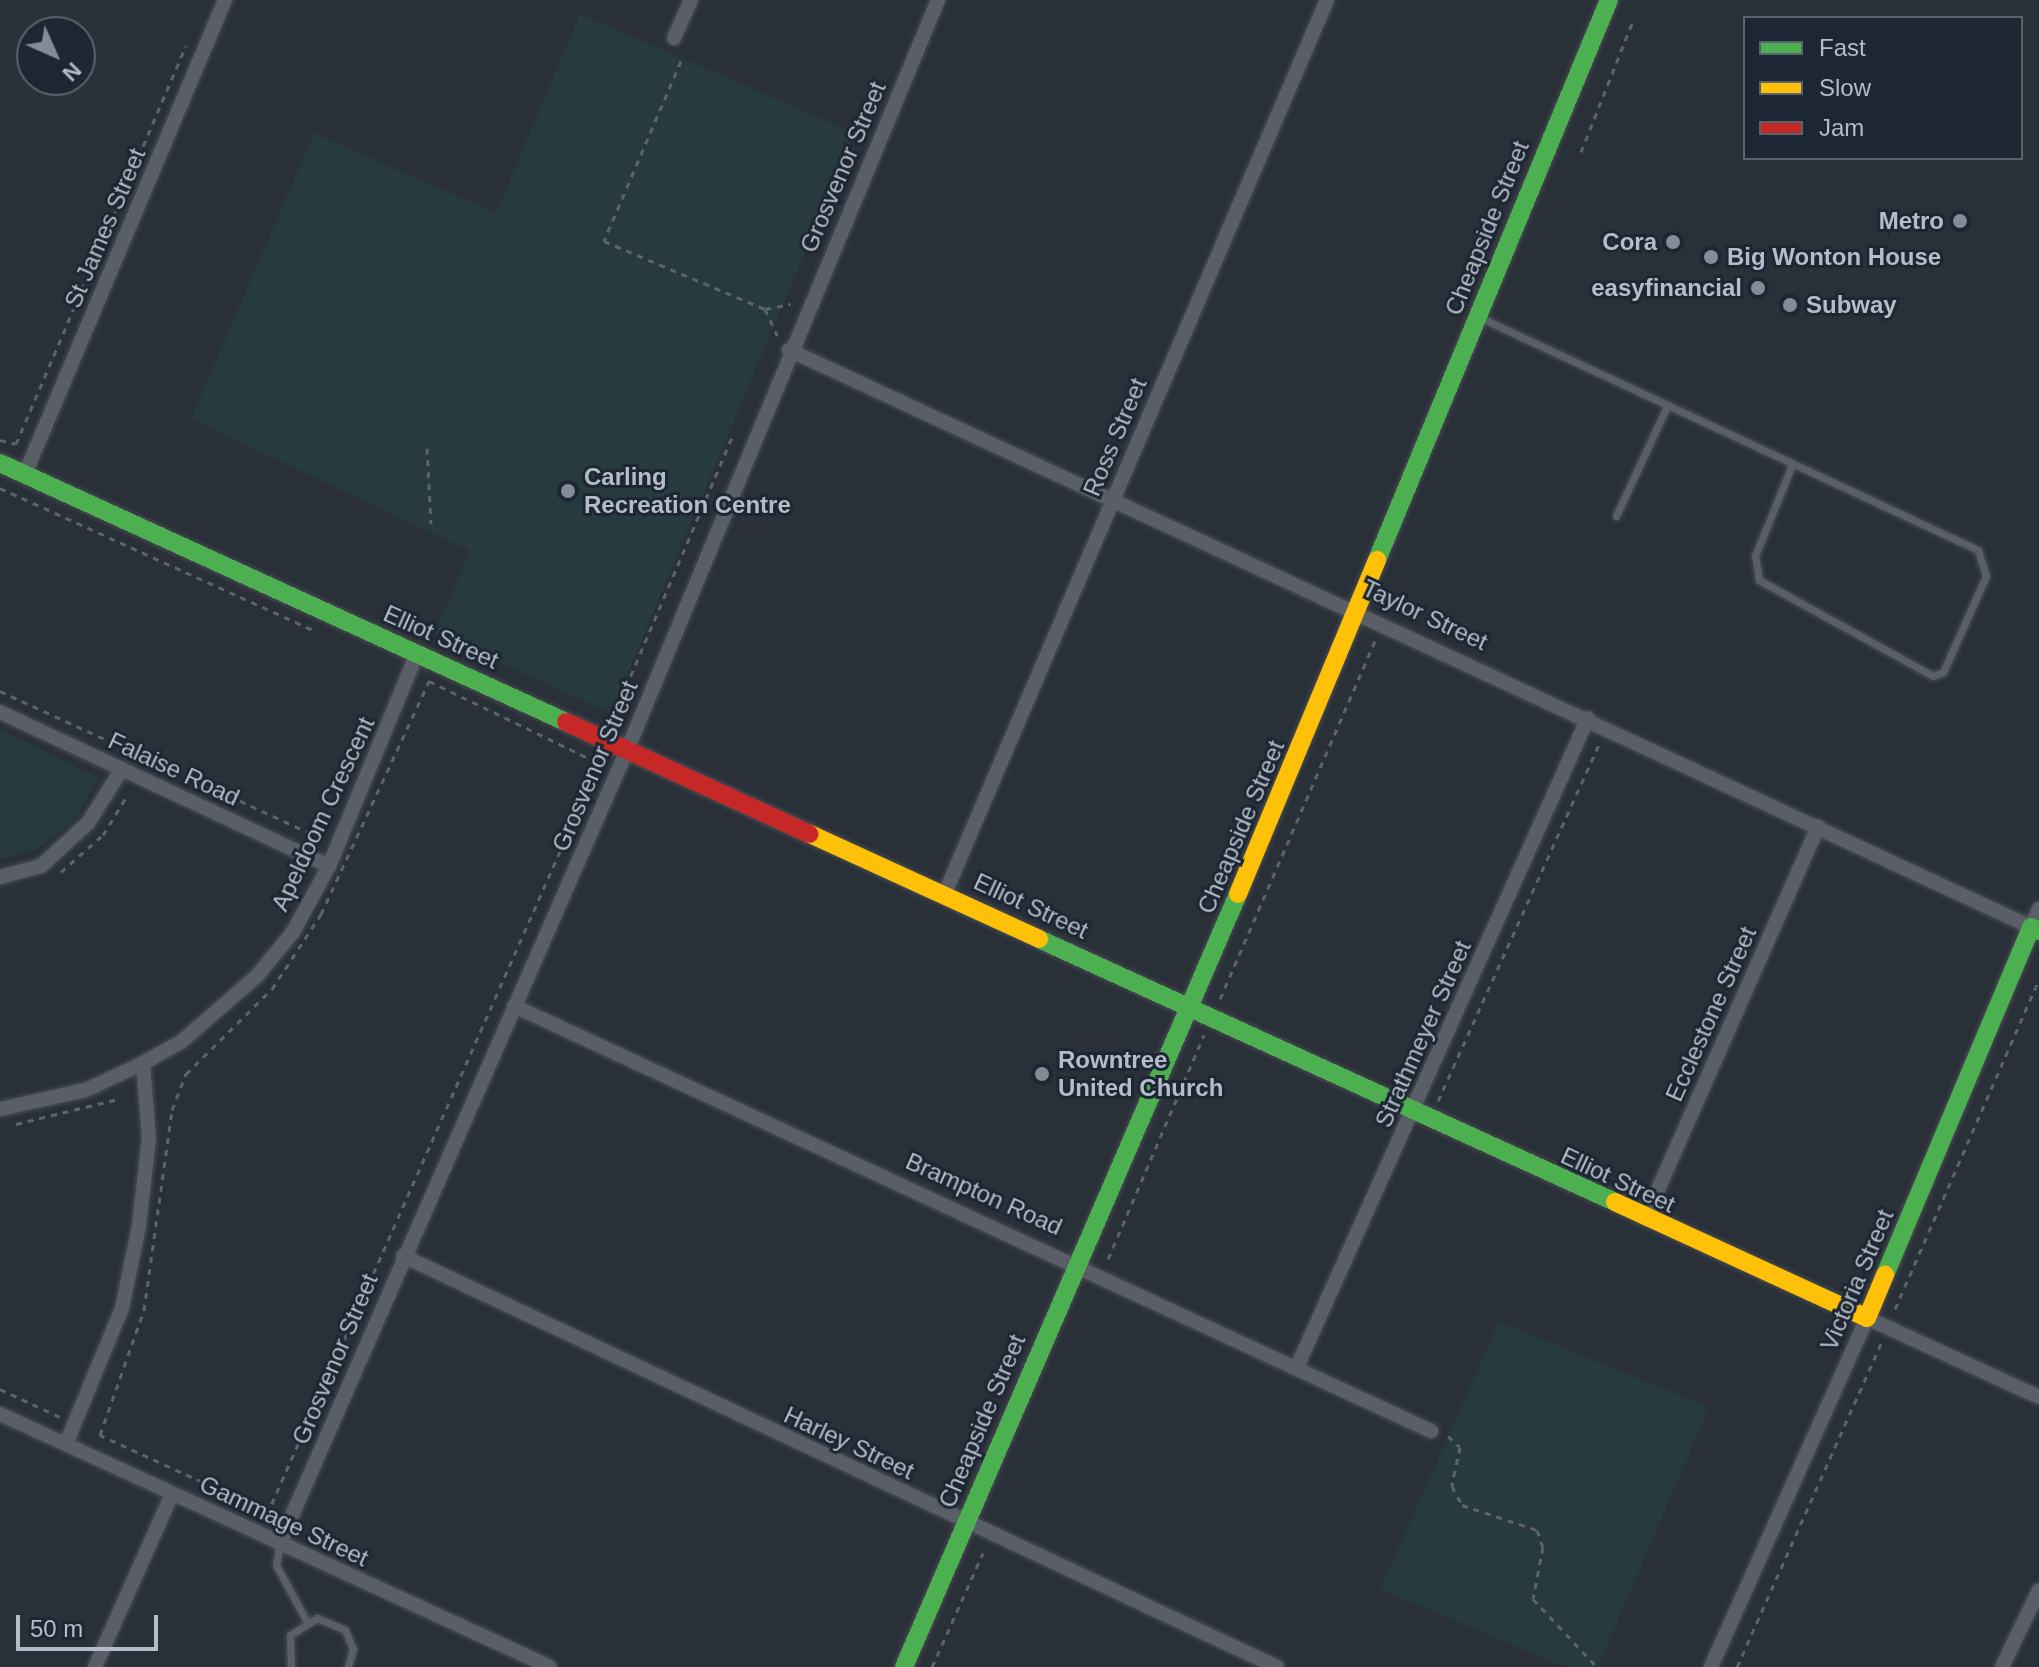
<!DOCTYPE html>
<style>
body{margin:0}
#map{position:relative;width:2039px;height:1667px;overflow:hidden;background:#2a3038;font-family:Helvetica,sans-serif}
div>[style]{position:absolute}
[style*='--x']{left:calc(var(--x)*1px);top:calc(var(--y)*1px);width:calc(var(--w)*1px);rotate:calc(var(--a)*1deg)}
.green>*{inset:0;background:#273a3e}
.path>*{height:3px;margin-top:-1.5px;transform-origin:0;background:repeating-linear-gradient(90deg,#5d636a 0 6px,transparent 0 12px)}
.roads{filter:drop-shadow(0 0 2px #484c53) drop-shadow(0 0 2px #484c53)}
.lane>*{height:7px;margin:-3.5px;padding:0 3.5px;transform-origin:3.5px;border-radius:3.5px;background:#5a5e66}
.street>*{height:14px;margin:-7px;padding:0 7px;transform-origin:7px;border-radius:7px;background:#5a5e66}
.fast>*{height:18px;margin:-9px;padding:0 9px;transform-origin:9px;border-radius:9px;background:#4caf50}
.slow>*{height:18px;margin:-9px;padding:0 9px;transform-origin:9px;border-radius:9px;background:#ffc107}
.jam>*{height:18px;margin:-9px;padding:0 9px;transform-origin:9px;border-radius:9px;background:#c62828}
.dots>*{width:22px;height:22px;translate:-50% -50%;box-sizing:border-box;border:4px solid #1d2633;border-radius:50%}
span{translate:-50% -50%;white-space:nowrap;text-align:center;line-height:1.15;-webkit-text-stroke:6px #1d2633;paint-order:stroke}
.street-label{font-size:24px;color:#b4bcc9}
.poi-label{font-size:24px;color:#b4bcc9;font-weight:700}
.right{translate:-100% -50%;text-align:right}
.left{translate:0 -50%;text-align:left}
.legend{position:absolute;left:1743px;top:16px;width:280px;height:144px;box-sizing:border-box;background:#1d2633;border:2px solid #59626f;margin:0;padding:10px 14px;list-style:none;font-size:24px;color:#b4bcc9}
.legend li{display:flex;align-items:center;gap:16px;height:40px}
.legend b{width:40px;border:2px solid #59626f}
.north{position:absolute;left:16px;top:16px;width:80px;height:80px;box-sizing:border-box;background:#1d2633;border:2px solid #59626f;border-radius:50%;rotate:135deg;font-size:22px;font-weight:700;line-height:32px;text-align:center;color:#b4bcc9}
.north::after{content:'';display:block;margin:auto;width:28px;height:36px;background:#848b96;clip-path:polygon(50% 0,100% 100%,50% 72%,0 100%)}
.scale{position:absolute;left:16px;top:1615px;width:142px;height:36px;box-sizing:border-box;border:4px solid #b4bcc9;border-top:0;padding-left:10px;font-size:24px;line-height:28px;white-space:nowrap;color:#b4bcc9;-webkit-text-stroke:6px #1d2633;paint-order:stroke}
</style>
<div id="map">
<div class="green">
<i style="clip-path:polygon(580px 14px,855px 133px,611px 713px,435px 633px,470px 551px,191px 419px,314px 133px,496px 213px)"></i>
<i style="clip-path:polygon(0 730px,98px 777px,76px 819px,37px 849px,0 859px)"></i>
<i style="clip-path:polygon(1499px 1322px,1709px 1407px,1598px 1667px,1565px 1667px,1380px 1589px)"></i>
</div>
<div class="path">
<i style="--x:681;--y:61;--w:196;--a:113.2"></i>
<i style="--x:604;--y:241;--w:175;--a:22.9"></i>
<i style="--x:765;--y:309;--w:29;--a:65"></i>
<i style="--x:1581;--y:152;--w:144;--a:-68.4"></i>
<i style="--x:765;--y:309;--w:26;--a:-11"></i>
<i style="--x:0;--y:440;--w:16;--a:14"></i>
<i style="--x:16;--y:444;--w:433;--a:-66.9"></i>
<i style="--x:427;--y:448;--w:76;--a:87"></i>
<i style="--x:0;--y:488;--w:348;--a:24.4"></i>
<i style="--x:429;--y:681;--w:189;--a:25.8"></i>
<i style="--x:599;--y:763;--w:819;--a:113.84"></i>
<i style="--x:268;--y:1512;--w:185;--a:-155.4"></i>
<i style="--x:100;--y:1435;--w:133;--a:-70.6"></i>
<i style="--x:144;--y:1310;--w:202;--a:-82"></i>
<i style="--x:172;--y:1110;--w:39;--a:-69"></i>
<i style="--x:186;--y:1074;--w:121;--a:-44.7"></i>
<i style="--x:272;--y:989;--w:90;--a:-56.8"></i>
<i style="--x:321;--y:914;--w:257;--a:-65.1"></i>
<i style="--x:0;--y:691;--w:349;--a:24.6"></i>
<i style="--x:612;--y:720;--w:307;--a:-67"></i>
<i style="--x:61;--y:872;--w:56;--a:-41.4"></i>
<i style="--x:103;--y:835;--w:48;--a:-58.6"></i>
<i style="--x:1220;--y:999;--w:392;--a:-66.6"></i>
<i style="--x:1438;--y:1101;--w:393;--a:-65.7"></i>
<i style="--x:16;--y:1124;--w:105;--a:-13.8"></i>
<i style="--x:1108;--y:1259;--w:244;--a:-66.8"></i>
<i style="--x:1895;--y:1309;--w:359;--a:-66.4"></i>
<i style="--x:0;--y:1389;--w:66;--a:25"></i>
<i style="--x:1448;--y:1436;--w:16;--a:43"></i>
<i style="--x:1460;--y:1447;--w:40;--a:102"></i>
<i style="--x:1452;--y:1486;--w:21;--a:62"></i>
<i style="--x:1462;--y:1505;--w:79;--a:18.4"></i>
<i style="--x:1537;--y:1530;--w:18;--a:71"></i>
<i style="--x:1543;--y:1547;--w:53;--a:100.9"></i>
<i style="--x:1533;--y:1599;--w:93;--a:46.7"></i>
<i style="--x:932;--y:1667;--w:125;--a:-65.9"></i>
<i style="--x:1737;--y:1667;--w:354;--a:-66"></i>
</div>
<div class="roads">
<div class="lane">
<i style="--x:1479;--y:317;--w:551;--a:25.03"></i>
<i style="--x:1978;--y:550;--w:27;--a:73"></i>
<i style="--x:1986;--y:576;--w:105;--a:114.1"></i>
<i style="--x:1943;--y:672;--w:11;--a:158"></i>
<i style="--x:1933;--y:676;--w:199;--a:-151.1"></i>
<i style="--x:1759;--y:580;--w:24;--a:-99"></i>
<i style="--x:1755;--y:556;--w:98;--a:-67.9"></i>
<i style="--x:1616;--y:516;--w:121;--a:-65.1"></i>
<i style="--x:280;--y:1543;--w:22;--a:100"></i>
<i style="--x:276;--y:1565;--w:63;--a:61.4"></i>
<i style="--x:291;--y:1667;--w:32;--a:-92"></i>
<i style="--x:290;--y:1635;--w:32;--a:-32"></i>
<i style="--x:317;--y:1618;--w:30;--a:23"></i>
<i style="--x:345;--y:1630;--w:21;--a:67"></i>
<i style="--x:353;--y:1649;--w:19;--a:106"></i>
</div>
<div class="street">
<i style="--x:674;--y:38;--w:42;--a:-65.9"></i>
<i style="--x:789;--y:350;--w:1369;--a:24.92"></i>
<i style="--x:2031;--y:927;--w:20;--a:-66"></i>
<i style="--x:25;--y:474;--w:514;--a:-67.12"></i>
<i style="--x:0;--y:712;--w:363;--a:25.1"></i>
<i style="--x:0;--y:877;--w:42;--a:-15"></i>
<i style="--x:41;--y:866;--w:64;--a:-42.5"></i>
<i style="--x:88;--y:823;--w:64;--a:-57.8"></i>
<i style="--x:945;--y:893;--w:971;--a:-66.84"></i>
<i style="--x:514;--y:1006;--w:1011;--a:24.87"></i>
<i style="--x:0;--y:1109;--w:88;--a:-12.5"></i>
<i style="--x:86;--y:1090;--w:63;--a:-25.3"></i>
<i style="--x:143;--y:1063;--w:43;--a:-28.9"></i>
<i style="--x:181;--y:1042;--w:101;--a:-41"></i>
<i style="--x:257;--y:976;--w:57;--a:-50.7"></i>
<i style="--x:293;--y:932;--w:75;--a:-61.4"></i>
<i style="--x:329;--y:866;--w:230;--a:-67.5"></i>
<i style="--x:1645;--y:1219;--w:429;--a:-66.2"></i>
<i style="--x:403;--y:1256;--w:966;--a:25.19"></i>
<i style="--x:1297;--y:1367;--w:711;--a:-65.85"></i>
<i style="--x:0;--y:1414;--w:605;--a:24.7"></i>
<i style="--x:66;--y:1444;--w:147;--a:-67.6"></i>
<i style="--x:122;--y:1308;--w:84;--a:-78.3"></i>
<i style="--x:139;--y:1226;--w:89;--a:-83.5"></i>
<i style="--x:149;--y:1138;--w:75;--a:-94.6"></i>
<i style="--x:280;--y:1543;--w:868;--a:-66.36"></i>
<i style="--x:628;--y:748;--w:810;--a:-67.49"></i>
<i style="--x:95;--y:1667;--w:189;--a:-66"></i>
<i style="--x:1711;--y:1667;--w:382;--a:-65.9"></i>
<i style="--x:1867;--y:1318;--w:189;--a:24.7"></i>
<i style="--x:2002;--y:1667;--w:85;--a:-64.3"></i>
</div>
<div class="fast">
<i style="--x:0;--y:463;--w:622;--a:24.59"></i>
<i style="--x:1377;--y:560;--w:606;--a:-67.5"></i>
<i style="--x:1039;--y:939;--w:633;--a:24.54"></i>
<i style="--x:1885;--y:1275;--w:377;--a:-67.2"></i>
<i style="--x:2031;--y:927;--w:9;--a:27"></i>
<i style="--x:904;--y:1667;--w:842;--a:-66.63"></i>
</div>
<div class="slow">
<i style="--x:810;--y:834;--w:252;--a:24.6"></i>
<i style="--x:1238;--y:894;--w:362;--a:-67.4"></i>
<i style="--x:1615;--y:1202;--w:277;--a:24.7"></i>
<i style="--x:1867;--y:1318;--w:47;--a:-67.3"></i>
</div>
<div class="jam">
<i style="--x:566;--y:722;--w:268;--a:24.7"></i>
</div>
</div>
<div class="dots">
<i style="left:1960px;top:221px;background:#848b96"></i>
<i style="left:1673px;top:242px;background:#848b96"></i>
<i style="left:1711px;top:257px;background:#848b96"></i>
<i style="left:1758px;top:288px;background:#848b96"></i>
<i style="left:1790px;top:305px;background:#848b96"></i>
<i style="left:568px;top:491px;background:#848b96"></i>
<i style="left:1042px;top:1074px;background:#848b96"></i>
</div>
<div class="street-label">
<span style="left:843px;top:167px;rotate:-67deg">Grosvenor Street</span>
<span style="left:105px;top:228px;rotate:-67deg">St James Street</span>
<span style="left:1487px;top:228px;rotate:-68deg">Cheapside Street</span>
<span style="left:1115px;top:437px;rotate:-67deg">Ross Street</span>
<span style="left:1425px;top:615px;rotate:25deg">Taylor Street</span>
<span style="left:441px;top:637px;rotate:24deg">Elliot Street</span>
<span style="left:595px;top:766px;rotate:-67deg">Grosvenor Street</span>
<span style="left:174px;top:769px;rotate:25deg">Falaise Road</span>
<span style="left:323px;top:814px;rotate:-65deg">Apeldoom Crescent</span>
<span style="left:1241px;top:827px;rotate:-67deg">Cheapside Street</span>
<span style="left:1031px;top:906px;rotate:25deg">Elliot Street</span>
<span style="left:1711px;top:1014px;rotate:-66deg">Ecclestone Street</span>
<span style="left:1423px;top:1034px;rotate:-66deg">Strathmeyer Street</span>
<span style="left:1618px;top:1180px;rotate:25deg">Elliot Street</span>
<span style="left:984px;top:1194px;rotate:24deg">Brampton Road</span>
<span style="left:1857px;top:1280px;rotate:-67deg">Victoria Street</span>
<span style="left:335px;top:1359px;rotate:-67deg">Grosvenor Street</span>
<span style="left:982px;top:1421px;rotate:-67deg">Cheapside Street</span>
<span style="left:849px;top:1443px;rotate:25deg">Harley Street</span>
<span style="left:284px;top:1521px;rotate:25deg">Gammage Street</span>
</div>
<div class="poi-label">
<span class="right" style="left:1944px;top:221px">Metro</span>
<span class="right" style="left:1657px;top:242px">Cora</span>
<span class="left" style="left:1727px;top:257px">Big Wonton House</span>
<span class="right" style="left:1742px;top:288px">easyfinancial</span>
<span class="left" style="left:1806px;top:305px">Subway</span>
<span class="left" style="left:584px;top:491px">Carling<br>Recreation Centre</span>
<span class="left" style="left:1058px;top:1074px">Rowntree<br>United Church</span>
</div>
<ul class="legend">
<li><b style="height:10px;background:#4caf50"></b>Fast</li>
<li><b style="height:10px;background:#ffc107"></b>Slow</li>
<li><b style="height:10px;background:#c62828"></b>Jam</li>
</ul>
<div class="north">N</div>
<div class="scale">50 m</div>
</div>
